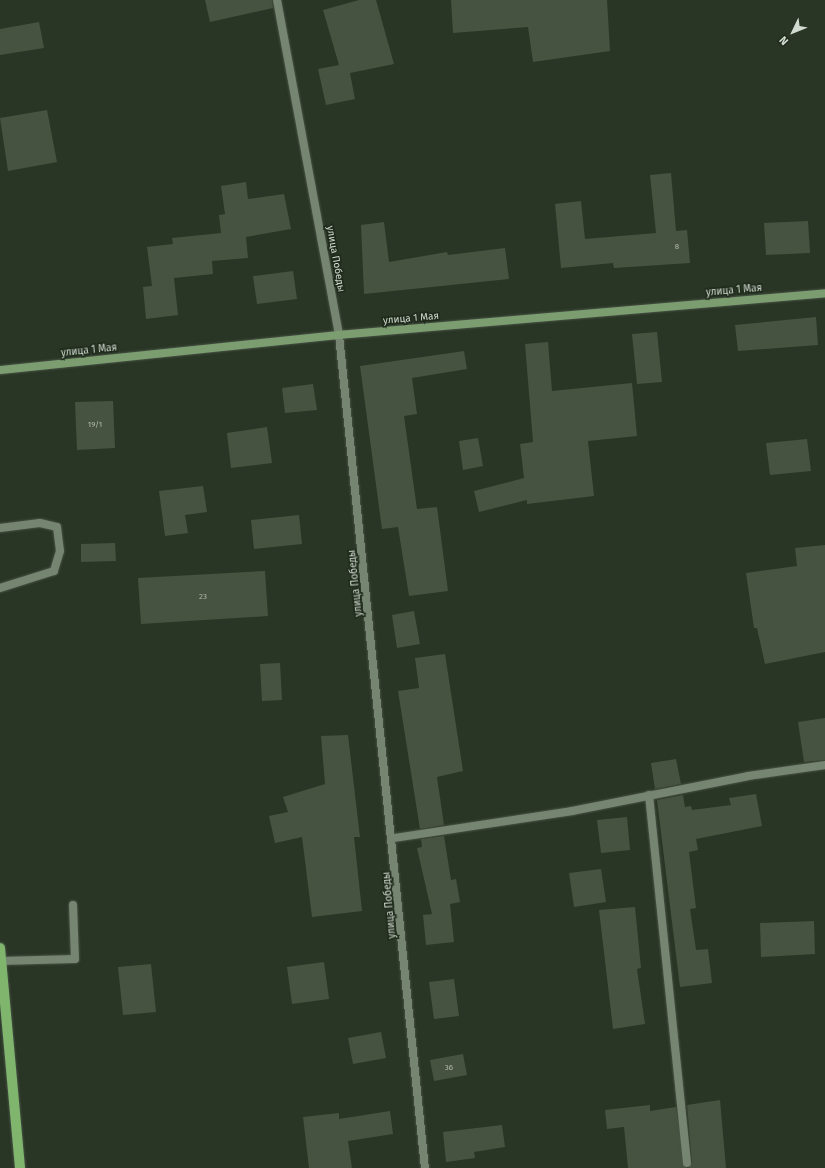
<!DOCTYPE html>
<meta charset="utf-8">
<style>
body{margin:0}
#map{position:relative;width:825px;height:1168px;overflow:hidden;background:#293625;font-family:"Fira Sans",sans-serif}
div>[style]{position:absolute}
[style*='--x']{left:calc(var(--x)*1px);top:calc(var(--y)*1px);width:calc(var(--w)*1px);rotate:calc(var(--a)*1deg)}
.building>*{inset:0;background:#465341}
.roads{filter:drop-shadow(0 0 1px #485245) drop-shadow(0 0 1px #485245)}
.lane>*{height:8px;margin:-4px;padding:0 4px;transform-origin:4px;border-radius:4px;background:#768572}
.street>*{height:8px;margin:-4px;padding:0 4px;transform-origin:4px;border-radius:4px;background:#768572}
.secondary>*{height:8px;margin:-4px;padding:0 4px;transform-origin:4px;border-radius:4px;background:#7b9d70}
.primary>*{height:10px;margin:-5px;padding:0 5px;transform-origin:5px;border-radius:5px;background:#80b56e}
span{translate:-50% -50%;white-space:nowrap;text-align:center;line-height:1.15;-webkit-text-stroke:3.5px #1f2c1c;paint-order:stroke}
.number-label{font-size:8px;color:#b0b9ad}
.number-label span{-webkit-text-stroke-width:0}
.street-label{font-size:10px;color:#d3dbd1}
.north{position:absolute;left:773px;top:12px;width:40px;height:40px;-webkit-text-stroke:3px #1f2c1c;paint-order:stroke;rotate:227deg;font-size:11px;font-weight:700;line-height:16px;text-align:center;color:#d3dbd1}
.north::after{content:'';display:block;margin:auto;width:14px;height:18px;background:#d3dbd1;clip-path:polygon(50% 0,100% 100%,50% 72%,0 100%)}
</style>
<div id="map">
<div class="building">
<i style="clip-path:polygon(205px 0,272px 0,273px 8px,210px 22px)"></i>
<i style="clip-path:polygon(359px 0,376px 0,394px 64px,350px 73px,355px 99px,326px 105px,318px 69px,339px 65px,323px 10px)"></i>
<i style="clip-path:polygon(451px 0,607px 0,610px 51px,533px 62px,528px 27px,453px 33px)"></i>
<i style="clip-path:polygon(39px 22px,44px 48px,0 55px,0 29px)"></i>
<i style="clip-path:polygon(47px 110px,57px 162px,8px 171px,0 118px)"></i>
<i style="clip-path:polygon(671px 173px,676px 231px,687px 230px,690px 263px,614px 268px,613px 263px,561px 268px,555px 204px,581px 201px,585px 239px,656px 233px,650px 175px)"></i>
<i style="clip-path:polygon(246px 182px,248px 199px,284px 194px,291px 229px,246px 237px,248px 258px,212px 261px,213px 274px,174px 278px,178px 315px,146px 319px,143px 287px,152px 286px,147px 247px,173px 244px,172px 238px,221px 233px,219px 215px,225px 214px,221px 186px)"></i>
<i style="clip-path:polygon(808px 221px,810px 253px,766px 255px,764px 223px)"></i>
<i style="clip-path:polygon(384px 222px,389px 262px,447px 252px,448px 255px,505px 248px,509px 279px,364px 294px,361px 225px)"></i>
<i style="clip-path:polygon(293px 271px,297px 299px,257px 304px,253px 276px)"></i>
<i style="clip-path:polygon(816px 317px,818px 345px,738px 351px,735px 325px)"></i>
<i style="clip-path:polygon(657px 332px,662px 382px,637px 384px,632px 334px)"></i>
<i style="clip-path:polygon(548px 342px,552px 391px,632px 383px,637px 436px,588px 441px,594px 496px,527px 504px,527px 500px,479px 512px,474px 491px,524px 478px,520px 444px,533px 442px,525px 344px)"></i>
<i style="clip-path:polygon(464px 351px,467px 369px,412px 378px,417px 414px,404px 416px,417px 509px,437px 507px,448px 591px,409px 596px,398px 527px,382px 529px,360px 366px)"></i>
<i style="clip-path:polygon(313px 384px,317px 410px,285px 413px,282px 388px)"></i>
<i style="clip-path:polygon(113px 401px,115px 448px,77px 450px,75px 402px)"></i>
<i style="clip-path:polygon(267px 427px,272px 463px,231px 468px,227px 433px)"></i>
<i style="clip-path:polygon(478px 438px,483px 466px,463px 470px,459px 441px)"></i>
<i style="clip-path:polygon(807px 439px,811px 471px,770px 475px,766px 443px)"></i>
<i style="clip-path:polygon(203px 486px,207px 512px,185px 515px,188px 533px,165px 536px,159px 491px)"></i>
<i style="clip-path:polygon(299px 515px,302px 544px,254px 549px,251px 520px)"></i>
<i style="clip-path:polygon(115px 543px,116px 561px,81px 562px,81px 544px)"></i>
<i style="clip-path:polygon(825px 545px,825px 652px,765px 664px,757px 628px,754px 628px,746px 573px,797px 566px,795px 548px)"></i>
<i style="clip-path:polygon(265px 571px,268px 616px,141px 624px,138px 578px)"></i>
<i style="clip-path:polygon(414px 611px,420px 644px,397px 648px,392px 615px)"></i>
<i style="clip-path:polygon(445px 654px,463px 771px,437px 777px,444px 825px,420px 829px,398px 691px,419px 688px,415px 658px)"></i>
<i style="clip-path:polygon(280px 663px,282px 700px,262px 701px,260px 664px)"></i>
<i style="clip-path:polygon(825px 718px,825px 760px,804px 762px,798px 722px)"></i>
<i style="clip-path:polygon(348px 735px,360px 837px,354px 837px,362px 911px,312px 917px,302px 837px,275px 843px,269px 816px,288px 812px,283px 797px,325px 784px,321px 736px)"></i>
<i style="clip-path:polygon(676px 759px,681px 784px,655px 789px,651px 763px)"></i>
<i style="clip-path:polygon(756px 794px,762px 826px,696px 839px,698px 850px,689px 852px,696px 908px,690px 909px,696px 950px,708px 949px,712px 983px,680px 987px,657px 800px,683px 795px,685px 807px,691px 806px,692px 810px,731px 805px,729px 798px)"></i>
<i style="clip-path:polygon(627px 817px,630px 850px,601px 853px,597px 820px)"></i>
<i style="clip-path:polygon(444px 836px,451px 880px,456px 879px,460px 902px,450px 904px,454px 942px,426px 945px,423px 915px,432px 914px,417px 848px,422px 847px,421px 839px)"></i>
<i style="clip-path:polygon(601px 869px,606px 902px,574px 907px,569px 873px)"></i>
<i style="clip-path:polygon(635px 907px,641px 968px,637px 969px,645px 1024px,613px 1029px,599px 910px)"></i>
<i style="clip-path:polygon(814px 921px,815px 954px,761px 957px,760px 923px)"></i>
<i style="clip-path:polygon(324px 962px,329px 999px,292px 1004px,287px 967px)"></i>
<i style="clip-path:polygon(151px 964px,156px 1012px,123px 1015px,118px 967px)"></i>
<i style="clip-path:polygon(454px 979px,459px 1016px,434px 1019px,429px 982px)"></i>
<i style="clip-path:polygon(381px 1032px,386px 1058px,353px 1064px,348px 1038px)"></i>
<i style="clip-path:polygon(463px 1054px,467px 1075px,434px 1081px,430px 1060px)"></i>
<i style="clip-path:polygon(720px 1100px,726px 1168px,689px 1168px,692px 1162px,687px 1105px)"></i>
<i style="clip-path:polygon(650px 1105px,650px 1111px,676px 1107px,685px 1168px,628px 1168px,624px 1127px,607px 1129px,605px 1110px)"></i>
<i style="clip-path:polygon(390px 1111px,393px 1134px,348px 1141px,352px 1168px,309px 1168px,303px 1117px,339px 1113px,339px 1119px)"></i>
<i style="clip-path:polygon(502px 1125px,505px 1147px,474px 1152px,475px 1158px,446px 1162px,443px 1132px)"></i>
</div>
<div class="roads">
<div class="lane">
<i style="--x:0;--y:528;--w:40;--a:-7.1"></i>
<i style="--x:40;--y:523;--w:17;--a:13"></i>
<i style="--x:57;--y:527;--w:24;--a:83"></i>
<i style="--x:60;--y:551;--w:21;--a:107"></i>
<i style="--x:54;--y:571;--w:57;--a:162.5"></i>
<i style="--x:649;--y:795;--w:370;--a:84.1"></i>
<i style="--x:394;--y:838;--w:180;--a:-8.6"></i>
<i style="--x:572;--y:811;--w:179;--a:-11.2"></i>
<i style="--x:748;--y:776;--w:78;--a:-8.1"></i>
<i style="--x:0;--y:961;--w:75;--a:-1.5"></i>
<i style="--x:75;--y:959;--w:54;--a:-92.1"></i>
</div>
<div class="street">
<i style="--x:277;--y:0;--w:341;--a:79.5"></i>
<i style="--x:339;--y:335;--w:837;--a:84.11"></i>
</div>
<div class="secondary">
<i style="--x:0;--y:370;--w:341;--a:-5.9"></i>
<i style="--x:339;--y:335;--w:488;--a:-4.9"></i>
</div>
<div class="primary">
<i style="--x:0;--y:948;--w:221;--a:84.8"></i>
</div>
</div>
<div class="number-label">
<span style="left:677px;top:247px">8</span>
<span style="left:95px;top:425px">19/1</span>
<span style="left:203px;top:597px">23</span>
<span style="left:449px;top:1068px">36</span>
</div>
<div class="street-label">
<span style="left:335px;top:259px;rotate:80deg">улица Победы</span>
<span style="left:734px;top:291px;rotate:-5deg">улица 1 Мая</span>
<span style="left:411px;top:319px;rotate:-5deg">улица 1 Мая</span>
<span style="left:89px;top:351px;rotate:-6deg">улица 1 Мая</span>
<span style="left:356px;top:583px;rotate:-96deg">улица Победы</span>
<span style="left:390px;top:905px;rotate:-95deg">улица Победы</span>
</div>
<div class="north">N</div>
</div>
